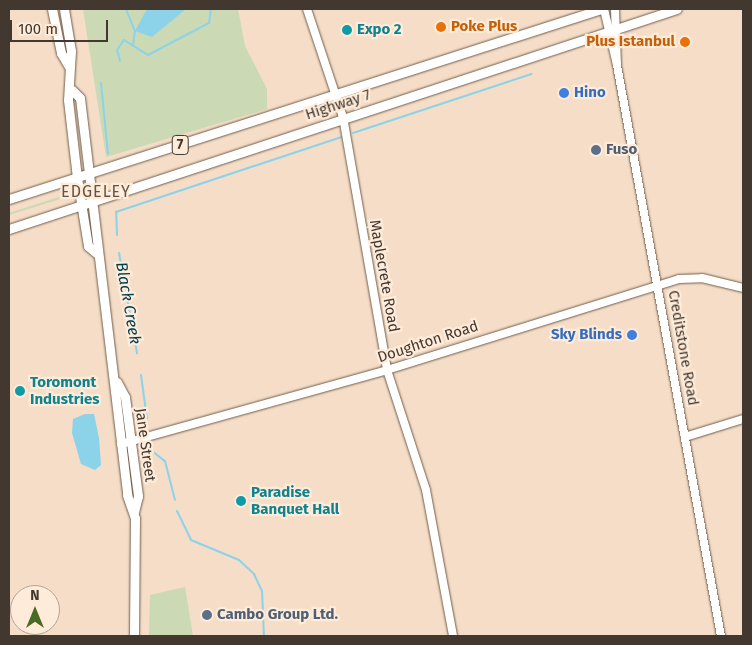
<!DOCTYPE html>
<style>
body{margin:0}
#map{position:relative;width:752px;height:645px;overflow:hidden;background:#f5ddc7;font-family:"Fira Sans",sans-serif}
div>[style]{position:absolute}
[style*='--x']{left:calc(var(--x)*1px);top:calc(var(--y)*1px);width:calc(var(--w)*1px);rotate:calc(var(--a)*1deg)}
.green>*{inset:0;background:#cbd9b4}
.water>*{inset:0;background:#8cd3e9}
.stream>*{height:2px;margin:-1px;padding:0 1px;transform-origin:1px;border-radius:1px;background:#8cd3e9}
.roads{filter:drop-shadow(0 0 1px #725d4a) drop-shadow(0 0 1px #725d4a)}
.minor>*{height:8px;margin:-4px;padding:0 4px;transform-origin:4px;border-radius:4px;background:#fff}
.major>*{height:9px;margin:-4.5px;padding:0 4.5px;transform-origin:4.5px;border-radius:4.5px;background:#fff}
.dots>*{width:14px;height:14px;translate:-50% -50%;box-sizing:border-box;border:2px solid #feebd9;border-radius:50%}
span{translate:-50% -50%;white-space:nowrap;text-align:center;line-height:1.15;-webkit-text-stroke:4.5px #feebd9;paint-order:stroke}
.shield-label span{padding:1px 4px;background:#feebd9;border:1px solid;border-radius:4px;-webkit-text-stroke-width:0}
.shield-label{font-size:14px;color:#423830;font-weight:700}
.food-label{font-size:15px;color:#c56008;font-weight:700}
.left{translate:0 -50%;text-align:left}
.right{translate:-100% -50%;text-align:right}
.culture-label{font-size:15px;color:#0d838f;font-weight:700}
.shop-label{font-size:15px;color:#366cbe;font-weight:700}
.street-label{font-size:15px;color:#423830}
.service-label{font-size:15px;color:#4e5e75;font-weight:700}
.neighbourhood-label{font-size:16px;color:#675340;letter-spacing:1px}
.water-label{font-size:16px;color:#004251;font-style:italic}
.frame{position:absolute;inset:0;border:10px solid #423830;pointer-events:none}
.north{position:absolute;left:10px;top:585px;width:50px;height:50px;box-sizing:border-box;background:#feebd9;border:1px solid #b3a395;border-radius:50%;rotate:0deg;font-size:14px;font-weight:700;line-height:20px;text-align:center;color:#423830}
.north::after{content:'';display:block;margin:auto;width:18px;height:22px;background:#496b23;clip-path:polygon(50% 0,100% 100%,50% 72%,0 100%)}
.scale{position:absolute;left:10px;top:20px;width:98px;height:22px;box-sizing:border-box;border:2px solid #423830;border-top:0;padding-left:6px;font-size:15px;line-height:18px;white-space:nowrap;color:#423830;-webkit-text-stroke:4px #feebd9;paint-order:stroke}
</style>
<div id="map">
<div class="green">
<i style="clip-path:polygon(83px 9px,238px 9px,245px 46px,267px 89px,267px 109px,106px 157px)"></i>
<i style="clip-path:polygon(59px 197px,60px 199px,9px 215px,9px 213px)"></i>
<i style="clip-path:polygon(185px 587px,193px 636px,149px 636px,150px 595px)"></i>
</div>
<div class="water">
<i style="clip-path:polygon(147px 9px,186px 9px,152px 37px,135px 31px)"></i>
<i style="clip-path:polygon(85px 414px,94px 414px,99px 438px,101px 465px,95px 470px,81px 464px,72px 433px,73px 419px)"></i>
</div>
<div class="stream">
<i style="--x:126;--y:9;--w:24;--a:68"></i>
<i style="--x:135;--y:31;--w:14;--a:98"></i>
<i style="--x:120;--y:61;--w:11;--a:-105"></i>
<i style="--x:117;--y:50;--w:12;--a:-55"></i>
<i style="--x:124;--y:40;--w:28;--a:32"></i>
<i style="--x:148;--y:55;--w:69;--a:-27.7"></i>
<i style="--x:209;--y:23;--w:14;--a:-82"></i>
<i style="--x:101;--y:83;--w:71;--a:84.4"></i>
<i style="--x:353;--y:133;--w:188;--a:-18.3"></i>
<i style="--x:117;--y:235;--w:23;--a:-92"></i>
<i style="--x:116;--y:212;--w:237;--a:-18.4"></i>
<i style="--x:119;--y:253;--w:102;--a:79.8"></i>
<i style="--x:141;--y:375;--w:44;--a:82.2"></i>
<i style="--x:152;--y:451;--w:16;--a:38"></i>
<i style="--x:165;--y:461;--w:40;--a:75.6"></i>
<i style="--x:177;--y:511;--w:32;--a:64"></i>
<i style="--x:191;--y:540;--w:52;--a:22.6"></i>
<i style="--x:239;--y:560;--w:21;--a:43"></i>
<i style="--x:254;--y:574;--w:19;--a:65"></i>
<i style="--x:262;--y:591;--w:45;--a:87.5"></i>
</div>
<div class="roads">
<div class="minor">
<i style="--x:307;--y:9;--w:114;--a:71.6"></i>
<i style="--x:343;--y:117;--w:257;--a:80.1"></i>
<i style="--x:387;--y:370;--w:126;--a:72"></i>
<i style="--x:426;--y:490;--w:148;--a:79.5"></i>
<i style="--x:604;--y:9;--w:57;--a:76.9"></i>
<i style="--x:615;--y:9;--w:56;--a:88"></i>
<i style="--x:617;--y:65;--w:580;--a:79.68"></i>
<i style="--x:685;--y:437;--w:61;--a:-17.2"></i>
<i style="--x:121;--y:444;--w:276;--a:-15.5"></i>
<i style="--x:387;--y:370;--w:306;--a:-17.3"></i>
<i style="--x:679;--y:279;--w:23;--a:-2"></i>
<i style="--x:702;--y:278;--w:42;--a:13.7"></i>
</div>
<div class="major">
<i style="--x:52;--y:9;--w:45;--a:78.4"></i>
<i style="--x:61;--y:53;--w:16;--a:60"></i>
<i style="--x:64;--y:9;--w:43;--a:80.5"></i>
<i style="--x:71;--y:51;--w:49;--a:93.5"></i>
<i style="--x:68;--y:100;--w:79;--a:83.4"></i>
<i style="--x:77;--y:178;--w:69;--a:80.8"></i>
<i style="--x:88;--y:246;--w:11;--a:41"></i>
<i style="--x:72;--y:90;--w:11;--a:45"></i>
<i style="--x:80;--y:98;--w:400;--a:83.2"></i>
<i style="--x:127;--y:495;--w:24;--a:71"></i>
<i style="--x:135;--y:518;--w:118;--a:90.5"></i>
<i style="--x:9;--y:199;--w:622;--a:-17.79"></i>
<i style="--x:9;--y:229;--w:703;--a:-18.23"></i>
<i style="--x:117;--y:382;--w:17;--a:62"></i>
<i style="--x:125;--y:397;--w:100;--a:82.5"></i>
<i style="--x:138;--y:496;--w:16;--a:104"></i>
</div>
</div>
<div class="dots">
<i style="left:441px;top:27px;background:#e8710a"></i>
<i style="left:347px;top:30px;background:#0f9aa8"></i>
<i style="left:685px;top:42px;background:#e8710a"></i>
<i style="left:564px;top:93px;background:#3f7fe0"></i>
<i style="left:596px;top:150px;background:#5c6f8a"></i>
<i style="left:632px;top:335px;background:#3f7fe0"></i>
<i style="left:20px;top:391px;background:#0f9aa8"></i>
<i style="left:241px;top:501px;background:#0f9aa8"></i>
<i style="left:207px;top:615px;background:#5c6f8a"></i>
</div>
<div class="shield-label">
<span style="left:180px;top:145px">7</span>
</div>
<div class="food-label">
<span class="left" style="left:451px;top:27px">Poke Plus</span>
<span class="right" style="left:675px;top:42px">Plus Istanbul</span>
</div>
<div class="culture-label">
<span class="left" style="left:357px;top:30px">Expo 2</span>
<span class="left" style="left:30px;top:391px">Toromont<br>Industries</span>
<span class="left" style="left:251px;top:501px">Paradise<br>Banquet Hall</span>
</div>
<div class="shop-label">
<span class="left" style="left:574px;top:93px">Hino</span>
<span class="right" style="left:622px;top:335px">Sky Blinds</span>
</div>
<div class="street-label">
<span style="left:338px;top:105px;rotate:-18deg">Highway 7</span>
<span style="left:384px;top:276px;rotate:80deg">Maplecrete Road</span>
<span style="left:428px;top:342px;rotate:-18deg">Doughton Road</span>
<span style="left:683px;top:348px;rotate:80deg">Creditstone Road</span>
<span style="left:145px;top:445px;rotate:82deg">Jane Street</span>
</div>
<div class="service-label">
<span class="left" style="left:606px;top:150px">Fuso</span>
<span class="left" style="left:217px;top:615px">Cambo Group Ltd.</span>
</div>
<div class="neighbourhood-label">
<span style="left:96px;top:192px">EDGELEY</span>
</div>
<div class="water-label">
<span style="left:128px;top:303px;rotate:80deg">Black Creek</span>
</div>
<div class="frame"></div>
<div class="north">N</div>
<div class="scale">100 m</div>
</div>
